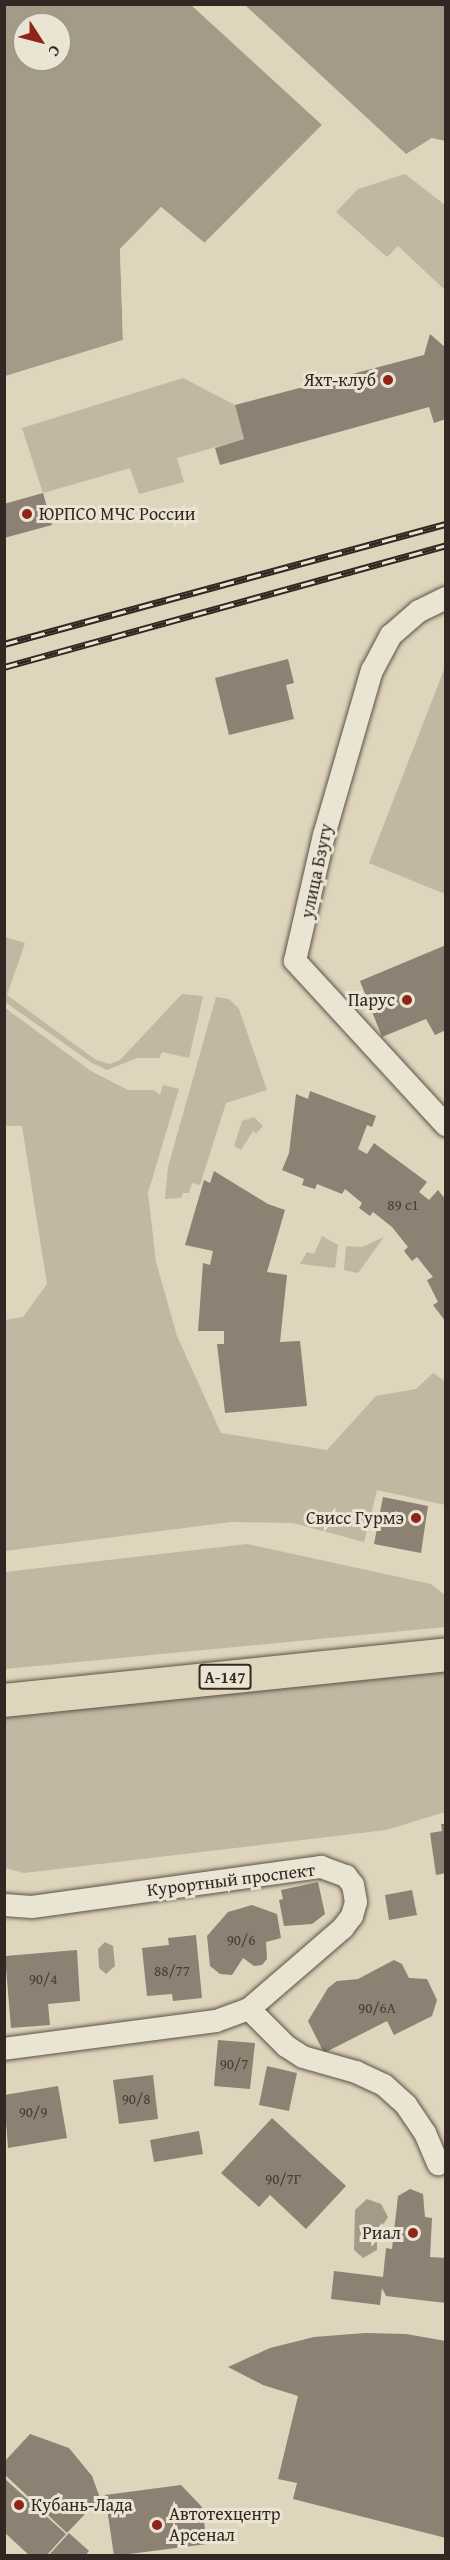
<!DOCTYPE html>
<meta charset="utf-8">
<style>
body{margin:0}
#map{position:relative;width:450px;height:2560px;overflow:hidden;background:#ded5bc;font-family:"Gentium Book Plus",serif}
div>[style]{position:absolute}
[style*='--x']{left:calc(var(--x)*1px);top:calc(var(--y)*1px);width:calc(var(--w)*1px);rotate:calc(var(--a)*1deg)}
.green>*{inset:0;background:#c1b7a2}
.water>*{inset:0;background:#a49a88}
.pier>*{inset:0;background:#ded5bc}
.building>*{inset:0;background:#8c8173}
.roads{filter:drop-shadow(0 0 2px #5e5249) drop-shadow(0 0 2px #5e5249)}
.street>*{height:22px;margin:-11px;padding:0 11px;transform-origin:11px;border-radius:11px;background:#eae4d3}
.primary>*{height:33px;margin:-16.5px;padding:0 16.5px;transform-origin:16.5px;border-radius:16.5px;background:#ded5bc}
.rail>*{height:7px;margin-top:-3.5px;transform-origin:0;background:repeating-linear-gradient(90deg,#eae4d3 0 14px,#342723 0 28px);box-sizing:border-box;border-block:2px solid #342723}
.dots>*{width:16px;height:16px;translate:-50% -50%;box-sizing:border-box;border:3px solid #eae4d3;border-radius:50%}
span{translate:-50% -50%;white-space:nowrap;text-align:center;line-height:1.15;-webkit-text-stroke:6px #eae4d3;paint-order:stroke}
.number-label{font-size:15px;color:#4a3e37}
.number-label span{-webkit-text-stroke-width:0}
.shield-label span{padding:2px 4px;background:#eae4d3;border:2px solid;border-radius:4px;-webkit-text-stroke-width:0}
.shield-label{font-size:16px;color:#342723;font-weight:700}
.poi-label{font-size:18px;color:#342723}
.right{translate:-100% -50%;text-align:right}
.left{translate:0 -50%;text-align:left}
.street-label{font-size:18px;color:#342723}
.frame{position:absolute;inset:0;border:6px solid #342723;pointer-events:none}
.north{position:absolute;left:12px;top:12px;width:60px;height:60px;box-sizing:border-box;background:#eae4d3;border:2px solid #a1988d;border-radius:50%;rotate:126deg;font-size:16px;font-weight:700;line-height:24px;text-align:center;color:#342723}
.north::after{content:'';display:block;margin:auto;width:21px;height:27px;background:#8f2418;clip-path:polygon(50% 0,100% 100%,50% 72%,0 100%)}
</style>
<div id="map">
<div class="green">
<i style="clip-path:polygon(405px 174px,445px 205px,445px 290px,398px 246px,387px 257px,336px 212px,358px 189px)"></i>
<i style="clip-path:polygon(183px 378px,235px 405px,244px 439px,177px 458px,184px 482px,139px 494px,130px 468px,43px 493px,22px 428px)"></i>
<i style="clip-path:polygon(445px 667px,445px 894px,369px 863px)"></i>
<i style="clip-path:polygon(5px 937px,25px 943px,7px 995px,96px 1060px,110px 1064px,120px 1060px,182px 994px,203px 996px,189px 1058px,162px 1052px,159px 1058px,137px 1058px,107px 1070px,92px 1063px,5px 1002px)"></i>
<i style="clip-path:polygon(216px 997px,229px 999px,239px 1009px,267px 1090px,226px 1103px,200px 1185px,192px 1183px,189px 1193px,183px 1193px,181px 1198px,165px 1199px,168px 1167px)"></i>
<i style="clip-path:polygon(5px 1008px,91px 1071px,128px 1090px,154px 1090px,160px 1095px,163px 1085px,179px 1089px,148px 1193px,156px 1262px,177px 1336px,221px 1433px,327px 1450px,376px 1396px,416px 1389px,433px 1373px,445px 1381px,445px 1505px,377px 1490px,364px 1542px,293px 1523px,231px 1522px,5px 1551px,5px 1320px,23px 1317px,47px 1284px,22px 1126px,5px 1126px)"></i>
<i style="clip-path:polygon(254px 1117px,263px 1126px,256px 1134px,253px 1131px,241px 1150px,234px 1146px,242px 1121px)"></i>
<i style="clip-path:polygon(322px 1236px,338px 1245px,335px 1268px,300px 1264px,307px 1252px,314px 1254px)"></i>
<i style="clip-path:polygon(384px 1237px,358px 1273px,344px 1270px,346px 1246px,362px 1247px)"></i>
<i style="clip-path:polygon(247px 1544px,431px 1584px,445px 1595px,445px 1627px,5px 1669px,5px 1572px)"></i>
<i style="clip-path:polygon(445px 1672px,445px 1812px,386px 1830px,24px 1873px,5px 1868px,4px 1713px,365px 1674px)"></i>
</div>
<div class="water">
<i style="clip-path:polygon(evenodd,5px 5px,445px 5px,445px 141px,432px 138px,407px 155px,346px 101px,204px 243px,161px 207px,120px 249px,123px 340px,5px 376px,5px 5px,24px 24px,60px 24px,60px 60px,24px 60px,24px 24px)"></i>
<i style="clip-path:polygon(105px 1942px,113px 1946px,115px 1966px,106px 1974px,99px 1968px,98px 1949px)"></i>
<i style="clip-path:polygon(367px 2199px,381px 2204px,388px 2217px,377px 2234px,377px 2250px,363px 2258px,354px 2250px,355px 2210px)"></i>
</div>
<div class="pier">
<i style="clip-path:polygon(191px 5px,245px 5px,406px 154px,432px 138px,446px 144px,433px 141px,405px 157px,346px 105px,206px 245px,161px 211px,123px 250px,125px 342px,4px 379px,123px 340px,120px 249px,161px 207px,205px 243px,322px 125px)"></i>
</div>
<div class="building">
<i style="clip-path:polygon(430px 334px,446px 348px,446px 419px,434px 423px,429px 407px,220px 465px,215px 448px,244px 439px,235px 405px,424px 355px)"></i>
<i style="clip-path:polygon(43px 493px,52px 525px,4px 538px,4px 504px)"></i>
<i style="clip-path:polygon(288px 659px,294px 683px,286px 685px,294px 719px,229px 735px,215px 678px)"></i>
<i style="clip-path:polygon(446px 945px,446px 1030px,435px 1035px,426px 1019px,382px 1037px,360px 981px)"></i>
<i style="clip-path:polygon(310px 1091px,376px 1116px,372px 1127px,367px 1125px,358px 1149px,367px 1154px,374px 1143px,427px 1182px,419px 1192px,429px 1200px,438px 1190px,446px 1200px,446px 1322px,433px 1305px,438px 1302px,427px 1280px,433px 1277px,417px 1257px,412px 1261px,404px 1251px,408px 1247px,392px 1227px,373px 1212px,370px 1216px,359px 1208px,362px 1203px,345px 1189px,342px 1194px,317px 1184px,315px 1189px,302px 1185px,304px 1179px,282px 1170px,289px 1153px,296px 1094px,308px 1099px)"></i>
<i style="clip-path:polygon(214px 1171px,268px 1204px,285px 1210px,267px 1272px,287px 1275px,280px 1342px,300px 1341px,307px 1406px,225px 1413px,217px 1344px,224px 1344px,224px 1331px,198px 1331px,203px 1263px,210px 1265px,213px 1251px,185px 1245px,204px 1180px,210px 1183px)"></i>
<i style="clip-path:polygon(383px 1497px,428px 1506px,421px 1553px,374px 1544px)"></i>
<i style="clip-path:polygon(441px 1824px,446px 1824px,446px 1873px,436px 1875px,430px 1833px,442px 1831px)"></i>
<i style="clip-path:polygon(318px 1882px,325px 1914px,312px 1924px,284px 1926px,279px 1900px,283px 1899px,281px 1890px)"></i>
<i style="clip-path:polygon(412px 1890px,417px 1915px,389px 1920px,385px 1895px)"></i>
<i style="clip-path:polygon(252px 1905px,277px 1914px,281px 1938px,266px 1942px,267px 1959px,262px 1965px,254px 1966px,243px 1958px,232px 1975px,220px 1974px,210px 1966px,207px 1936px,228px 1912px)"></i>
<i style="clip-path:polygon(196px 1935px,202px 1998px,173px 2001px,172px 1994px,147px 1996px,142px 1948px,169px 1945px,168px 1938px)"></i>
<i style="clip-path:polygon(77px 1950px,80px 2001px,48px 2004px,50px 2025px,11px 2028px,5px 1956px)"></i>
<i style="clip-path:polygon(394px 1960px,402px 1964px,409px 1978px,427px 1979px,437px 2000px,432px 2016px,394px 2035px,387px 2021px,324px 2053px,308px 2021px,328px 1988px,337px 1981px,358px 1979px)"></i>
<i style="clip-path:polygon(218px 2040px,255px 2043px,250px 2089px,214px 2086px)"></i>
<i style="clip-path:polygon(267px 2066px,297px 2073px,289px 2111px,259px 2105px)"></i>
<i style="clip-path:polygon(153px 2075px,158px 2119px,119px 2124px,113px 2080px)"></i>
<i style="clip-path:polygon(58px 2086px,67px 2138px,8px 2148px,4px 2095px)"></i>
<i style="clip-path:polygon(272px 2118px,346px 2186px,306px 2229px,270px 2195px,259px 2207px,221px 2173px)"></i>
<i style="clip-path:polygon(199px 2131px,203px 2154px,154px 2162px,150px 2140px)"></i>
<i style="clip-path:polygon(410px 2189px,423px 2194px,425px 2217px,432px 2218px,430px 2257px,446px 2258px,446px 2303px,386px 2296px,382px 2288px,380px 2305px,331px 2299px,334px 2271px,383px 2277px,386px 2248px,392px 2249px,398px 2196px)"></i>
<i style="clip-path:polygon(365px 2333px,406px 2334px,446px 2341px,446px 2538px,293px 2499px,297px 2483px,278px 2479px,298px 2396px,263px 2385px,228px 2367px,270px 2348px,314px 2337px)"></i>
<i style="clip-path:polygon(30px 2434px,69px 2448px,92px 2476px,100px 2498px,67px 2533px,4px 2474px,4px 2462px)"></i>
<i style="clip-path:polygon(4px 2478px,66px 2534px,46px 2556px,30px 2556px,4px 2532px)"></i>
<i style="clip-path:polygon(181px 2485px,202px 2507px,207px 2544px,114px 2556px,105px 2495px)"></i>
<i style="clip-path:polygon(69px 2533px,89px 2551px,85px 2556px,48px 2556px)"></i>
</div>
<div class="roads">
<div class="street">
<i style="--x:446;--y:598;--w:30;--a:154"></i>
<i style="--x:419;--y:611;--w:37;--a:139"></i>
<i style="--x:391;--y:635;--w:40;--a:118"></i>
<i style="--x:372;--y:670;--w:172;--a:106.2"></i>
<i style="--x:324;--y:835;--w:129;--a:103"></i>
<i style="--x:295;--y:961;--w:223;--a:47.4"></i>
<i style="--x:4;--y:1905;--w:28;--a:4"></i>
<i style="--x:32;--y:1907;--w:292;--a:-7.9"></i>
<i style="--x:321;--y:1867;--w:27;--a:20"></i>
<i style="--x:346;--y:1876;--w:11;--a:52"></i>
<i style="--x:353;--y:1885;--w:17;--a:80"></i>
<i style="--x:356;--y:1902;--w:15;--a:106"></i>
<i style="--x:352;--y:1916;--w:15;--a:127"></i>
<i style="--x:343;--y:1928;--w:124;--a:139.2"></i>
<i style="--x:249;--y:2009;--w:35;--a:160"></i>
<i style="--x:216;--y:2021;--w:214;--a:172.5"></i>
<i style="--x:249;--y:2009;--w:52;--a:45"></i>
<i style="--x:286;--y:2046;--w:20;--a:33"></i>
<i style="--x:303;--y:2057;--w:55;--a:15.8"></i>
<i style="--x:356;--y:2072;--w:31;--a:25"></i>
<i style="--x:384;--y:2085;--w:30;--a:42"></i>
<i style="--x:406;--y:2105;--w:34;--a:56"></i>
<i style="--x:425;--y:2133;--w:34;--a:67"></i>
</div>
<div class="primary">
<i style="--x:4;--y:1700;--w:444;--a:-5.9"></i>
</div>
</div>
<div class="rail">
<i style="--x:4;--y:644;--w:458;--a:-15.2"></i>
<i style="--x:4;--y:667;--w:459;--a:-15.4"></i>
</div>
<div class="dots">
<i style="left:388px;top:380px;background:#8f2418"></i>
<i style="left:27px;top:514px;background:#8f2418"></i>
<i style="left:407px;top:1000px;background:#8f2418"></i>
<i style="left:416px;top:1518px;background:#8f2418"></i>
<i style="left:413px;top:2233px;background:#8f2418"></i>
<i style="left:19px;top:2505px;background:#8f2418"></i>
<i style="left:157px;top:2525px;background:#8f2418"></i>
</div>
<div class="number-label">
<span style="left:403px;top:1205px">89 с1</span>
<span style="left:241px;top:1940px">90/6</span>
<span style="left:172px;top:1971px">88/77</span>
<span style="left:43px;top:1979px">90/4</span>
<span style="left:377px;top:2008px">90/6А</span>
<span style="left:234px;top:2064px">90/7</span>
<span style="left:136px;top:2099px">90/8</span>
<span style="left:33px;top:2112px">90/9</span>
<span style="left:283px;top:2179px">90/7Г</span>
</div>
<div class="shield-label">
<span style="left:225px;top:1677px">А-147</span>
</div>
<div class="poi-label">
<span class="right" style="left:376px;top:380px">Яхт-клуб</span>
<span class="left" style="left:39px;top:514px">ЮРПСО МЧС России</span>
<span class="right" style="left:395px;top:1000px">Парус</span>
<span class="right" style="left:404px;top:1518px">Свисс Гурмэ</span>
<span class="right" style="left:401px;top:2233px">Риал</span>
<span class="left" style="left:31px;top:2505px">Кубань-Лада</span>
<span class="left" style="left:169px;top:2525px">Автотехцентр<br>Арсенал</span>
</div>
<div class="street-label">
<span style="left:317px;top:871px;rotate:-78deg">улица Бзугу</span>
<span style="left:231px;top:1880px;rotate:-7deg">Курортный проспект</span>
</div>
<div class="frame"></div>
<div class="north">С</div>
</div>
